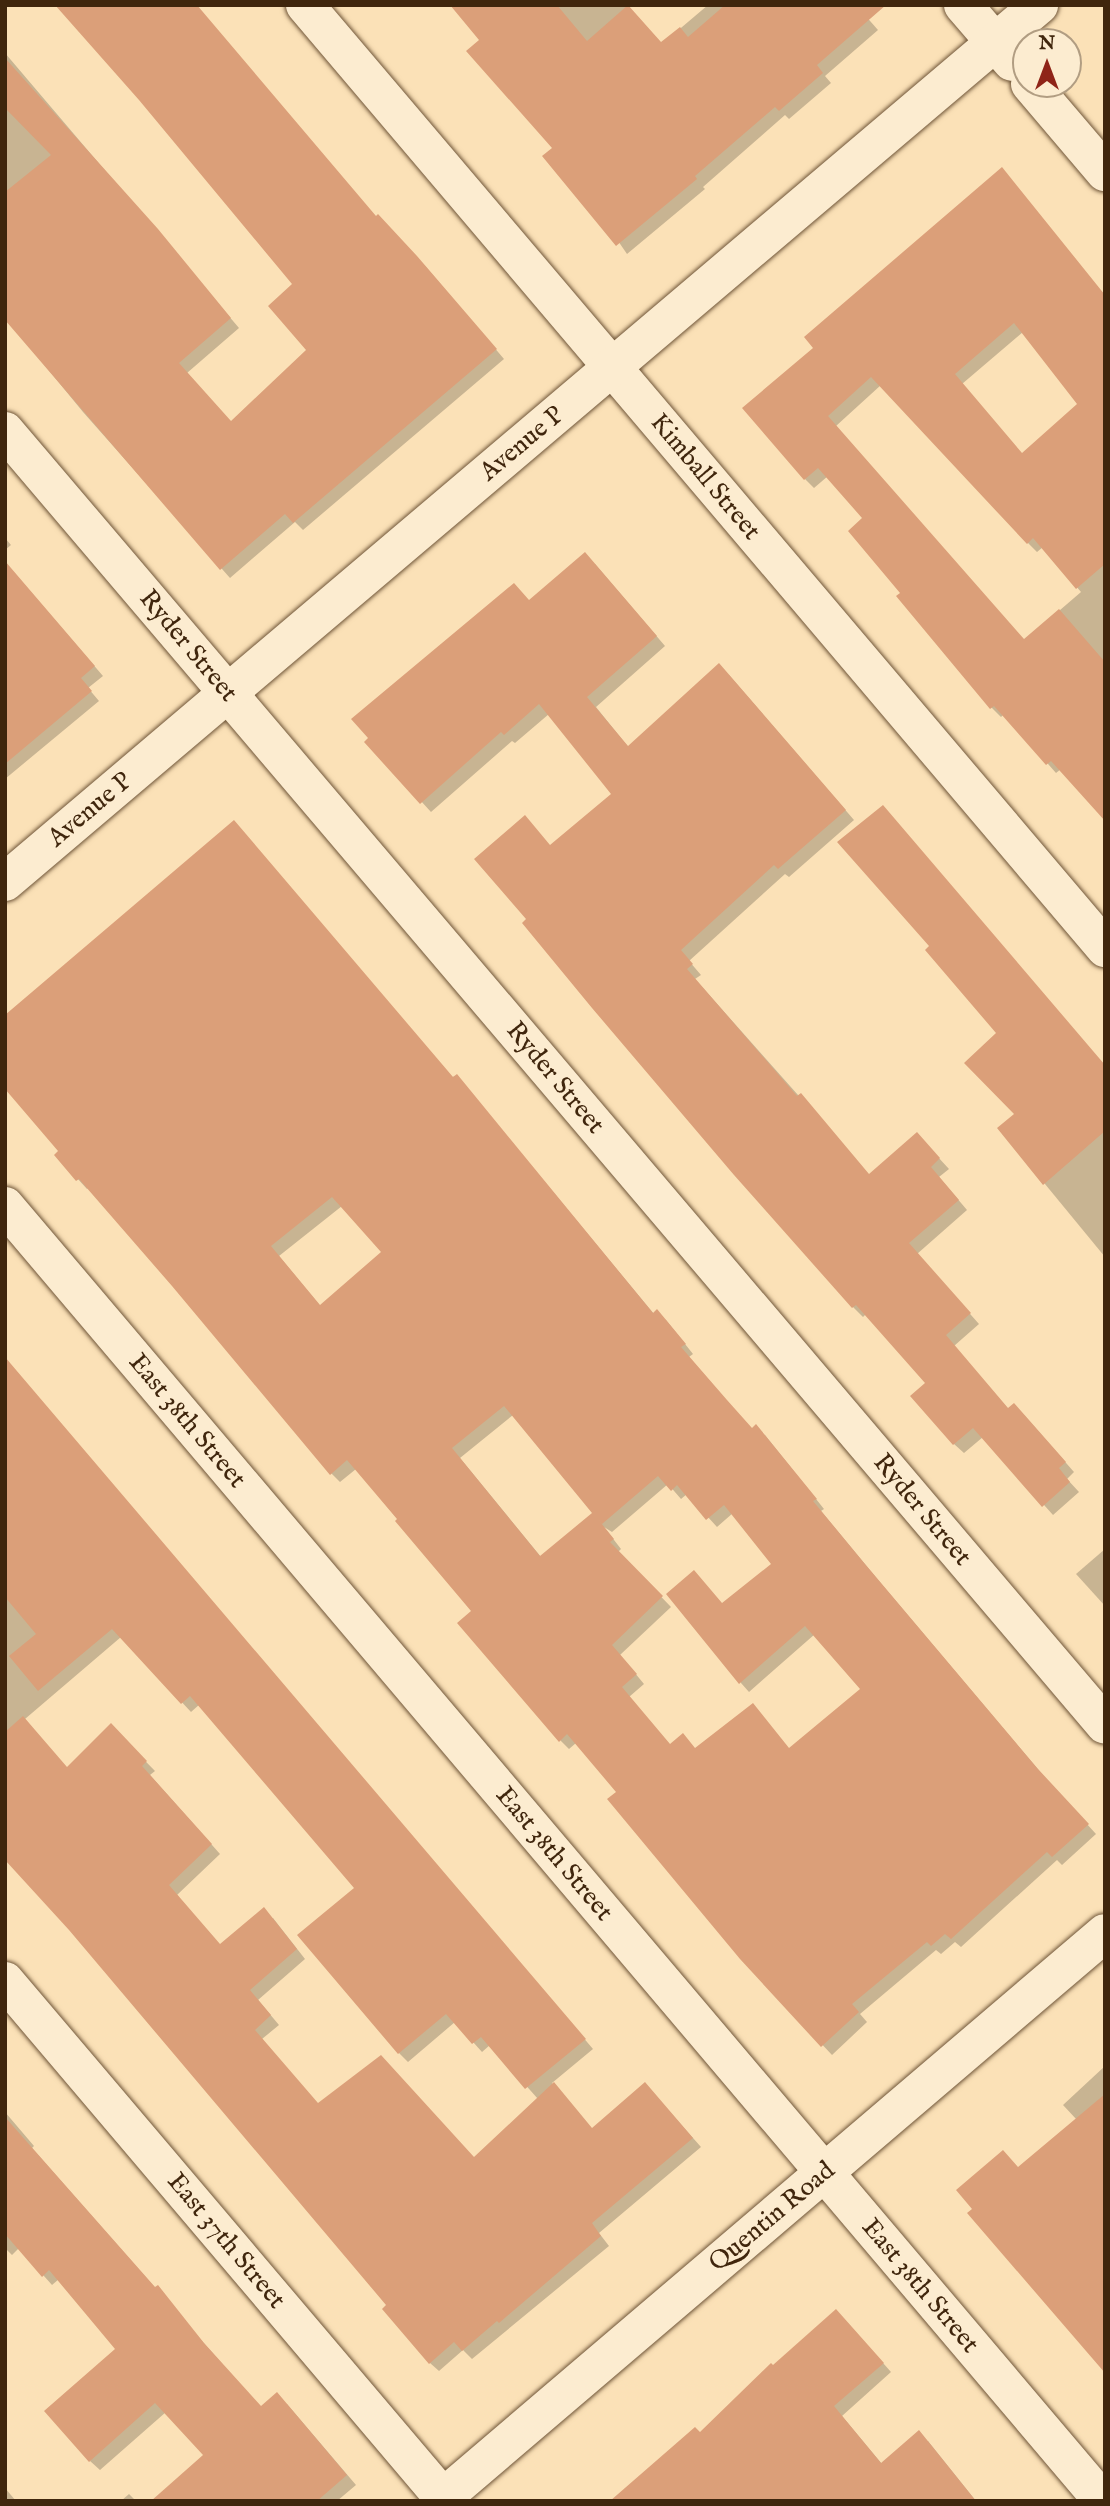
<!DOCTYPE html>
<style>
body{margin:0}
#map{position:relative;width:1110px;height:2506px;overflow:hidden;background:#fbe1b7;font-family:"IM FELL English",serif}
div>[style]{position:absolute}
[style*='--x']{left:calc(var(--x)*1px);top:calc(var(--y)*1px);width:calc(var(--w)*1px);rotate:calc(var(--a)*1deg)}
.shadow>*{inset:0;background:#0003}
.building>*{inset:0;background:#db9f79}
.roads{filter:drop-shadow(0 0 2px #6f5538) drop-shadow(0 0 2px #6f5538)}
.minor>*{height:38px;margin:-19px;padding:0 19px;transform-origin:19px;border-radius:19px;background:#fcecd0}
span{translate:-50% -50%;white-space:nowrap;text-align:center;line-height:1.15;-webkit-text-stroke:5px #fcecd0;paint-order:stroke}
.street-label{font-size:26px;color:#40260d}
.frame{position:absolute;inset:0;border:7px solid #40260d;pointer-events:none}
.north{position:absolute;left:1012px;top:28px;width:70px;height:70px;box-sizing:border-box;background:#fcecd0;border:2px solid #b19d82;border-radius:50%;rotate:0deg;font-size:19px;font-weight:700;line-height:28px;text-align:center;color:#40260d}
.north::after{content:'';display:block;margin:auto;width:24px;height:32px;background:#8f2418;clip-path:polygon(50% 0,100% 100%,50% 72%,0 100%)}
</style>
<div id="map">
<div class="shadow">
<i style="clip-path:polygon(452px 5px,627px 5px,662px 44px,708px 5px,856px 5px,878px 30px,825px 76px,831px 83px,789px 119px,785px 115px,703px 187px,705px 189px,627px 254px,481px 41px)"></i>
<i style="clip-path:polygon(5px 53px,239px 328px,187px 373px,231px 423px,309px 351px,376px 218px,426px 267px,504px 359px,303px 530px,295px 522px,230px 578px,83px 412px,5px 317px)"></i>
<i style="clip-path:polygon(evenodd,1105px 295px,1105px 818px,1061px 769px,1056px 773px,1004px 714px,1001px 717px,992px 708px,898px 597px,902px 593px,865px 519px,828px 476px,814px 488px,805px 479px,816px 348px,1105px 295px,1023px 332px,1079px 404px,1022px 455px,962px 384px,1023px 332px,1105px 295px,881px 385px,1028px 543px,1037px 552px,1043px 547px,1081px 592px,1024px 641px,836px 426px,881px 385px)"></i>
<i style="clip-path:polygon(5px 538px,11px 545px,5px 550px)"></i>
<i style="clip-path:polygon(5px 562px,103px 676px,88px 688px,99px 701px,5px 779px)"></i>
<i style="clip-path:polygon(595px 564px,665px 646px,596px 707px,629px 748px,729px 675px,854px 820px,789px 877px,785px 874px,689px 961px,701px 975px,695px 979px,870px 1176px,926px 1144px,949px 1169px,939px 1177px,967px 1210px,917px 1254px,979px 1324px,954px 1346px,1009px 1410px,1024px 1415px,1074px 1472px,1067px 1479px,1079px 1492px,1053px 1515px,983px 1437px,964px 1453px,954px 1444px,927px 1384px,866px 1314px,863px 1317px,853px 1307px,735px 1174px,551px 847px,613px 794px,549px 714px,515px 743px,512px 741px,431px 812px,367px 742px,530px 602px)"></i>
<i style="clip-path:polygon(1105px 1066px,1105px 1257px,999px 1128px)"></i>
<i style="clip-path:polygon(evenodd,457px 1076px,654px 1314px,666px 1320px,693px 1354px,689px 1357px,752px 1430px,765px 1435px,824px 1509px,821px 1511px,874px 1575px,1047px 1780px,1096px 1834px,1062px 1865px,1057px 1860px,961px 1947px,955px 1942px,941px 1954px,936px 1950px,860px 2014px,867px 2022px,832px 2055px,741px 1958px,618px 1792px,576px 1743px,569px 1749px,560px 1740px,474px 1611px,356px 1469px,340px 1482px,331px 1473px,89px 1187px,87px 1189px,56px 1155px,457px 1076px,342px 1206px,384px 1252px,321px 1307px,279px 1256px,342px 1206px,457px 1076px,513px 1415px,595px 1513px,541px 1557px,460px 1458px,513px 1415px,457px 1076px,668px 1484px,681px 1499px,687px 1494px,717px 1527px,733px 1513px,773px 1564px,722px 1604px,741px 1683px,749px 1692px,815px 1634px,862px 1689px,790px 1750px,753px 1705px,696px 1750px,671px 1746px,629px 1697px,644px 1684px,620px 1655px,671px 1607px,618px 1552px,621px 1549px,604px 1527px,612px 1532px,668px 1484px)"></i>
<i style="clip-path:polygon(evenodd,5px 1358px,593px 2049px,552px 2083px,592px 2130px,654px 2094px,701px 2147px,599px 2233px,609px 2246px,472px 2359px,463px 2350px,439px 2371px,430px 2363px,389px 2305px,70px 1929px,5px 1857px,5px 1358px,121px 1637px,191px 1712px,200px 1704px,356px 1888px,399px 2053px,408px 2062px,455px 2022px,482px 2052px,490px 2045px,538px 2099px,475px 2159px,318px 2105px,262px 2039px,279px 2025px,258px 2000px,305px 1959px,273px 1918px,220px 1946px,177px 1895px,220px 1854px,150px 1775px,155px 1771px,111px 1726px,67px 1769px,25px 1719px,121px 1637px)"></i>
<i style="clip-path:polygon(1105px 1549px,1105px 1606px,1076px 1574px)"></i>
<i style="clip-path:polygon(1105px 2066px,1105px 2367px,1018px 2169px,1077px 2120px,1063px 2105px)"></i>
<i style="clip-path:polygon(5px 2112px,34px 2146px,32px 2148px,261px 2408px,287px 2404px,356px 2485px,337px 2501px,153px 2501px,206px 2456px,166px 2412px,100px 2470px,90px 2461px,118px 2350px,59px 2279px,52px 2285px,19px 2248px,12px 2255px,5px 2248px)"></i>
<i style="clip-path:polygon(845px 2320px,891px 2372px,842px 2416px,882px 2464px,928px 2441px,976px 2501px,748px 2501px,700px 2435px,773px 2367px)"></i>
<i style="clip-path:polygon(5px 2488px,16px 2501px,5px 2501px)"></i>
<i style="clip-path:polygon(129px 2494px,136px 2501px,121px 2501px)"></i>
</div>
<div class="building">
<i style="clip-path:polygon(55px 5px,197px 5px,376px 216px,378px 214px,417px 256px,497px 349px,293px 523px,285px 514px,220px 570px,5px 320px,5px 192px,51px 155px,5px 108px,5px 58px,158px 229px,231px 318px,179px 363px,231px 421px,306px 350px,268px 306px,292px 284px,139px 100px)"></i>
<i style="clip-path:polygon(450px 5px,557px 5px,587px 41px,628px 5px,661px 42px,680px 27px,688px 37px,725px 5px,886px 5px,817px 65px,823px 73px,779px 111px,775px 107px,695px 176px,697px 179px,616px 246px,542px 156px,552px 148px,466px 51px,479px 40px)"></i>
<i style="clip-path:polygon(evenodd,1002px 167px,1105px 295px,1105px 564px,1076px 589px,1033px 538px,1027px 544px,871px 377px,828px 416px,1024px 639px,1059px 609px,1105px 662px,1105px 821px,1051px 761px,1046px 765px,994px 706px,990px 709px,896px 596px,900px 593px,848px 531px,862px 518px,818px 468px,804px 480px,742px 408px,813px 348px,804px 337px,1002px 167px,1014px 323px,1077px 404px,1022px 453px,955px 374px,1014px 323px)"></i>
<i style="clip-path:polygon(585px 552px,657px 636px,587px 697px,628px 746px,719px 663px,846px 810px,778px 869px,774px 865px,681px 950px,693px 964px,687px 969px,797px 1096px,801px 1093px,869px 1174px,917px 1132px,940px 1158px,931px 1167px,959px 1200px,909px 1243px,971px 1313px,946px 1335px,1008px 1408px,1014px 1403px,1066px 1462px,1059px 1468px,1070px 1482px,1042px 1507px,973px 1428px,953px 1445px,910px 1396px,925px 1383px,856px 1305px,852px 1308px,734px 1175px,592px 1008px,522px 923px,526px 919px,474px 859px,525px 815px,550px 845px,611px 794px,539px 704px,504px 735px,501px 732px,420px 804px,364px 742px,368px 738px,351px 719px,514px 583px,529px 600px)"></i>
<i style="clip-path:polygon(5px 561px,95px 666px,81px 678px,92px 691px,5px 764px)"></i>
<i style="clip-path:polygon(883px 805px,1105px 1065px,1105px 1131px,1043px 1185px,997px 1128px,1014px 1114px,964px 1063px,996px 1033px,925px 950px,929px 946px,837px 842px)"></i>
<i style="clip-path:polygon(evenodd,234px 820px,453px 1077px,457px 1074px,653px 1313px,657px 1309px,686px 1344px,681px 1347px,727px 1400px,752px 1428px,756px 1424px,817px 1499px,813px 1501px,865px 1564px,1038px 1769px,1089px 1824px,1052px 1857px,1047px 1852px,951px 1939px,945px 1934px,931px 1946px,927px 1942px,852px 2004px,859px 2012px,821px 2047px,740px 1959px,607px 1799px,616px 1792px,567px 1734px,559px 1742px,457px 1623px,471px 1611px,395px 1521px,397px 1519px,347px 1460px,330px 1475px,172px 1286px,79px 1179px,76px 1181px,54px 1155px,58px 1151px,5px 1089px,5px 1015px,234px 820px,332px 1197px,381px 1252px,320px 1305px,271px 1246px,332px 1197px,234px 820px,504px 1406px,592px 1513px,540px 1556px,452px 1448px,504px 1406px,234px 820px,658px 1476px,671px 1491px,677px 1485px,706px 1520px,724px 1505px,771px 1564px,722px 1603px,694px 1570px,666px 1594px,739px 1684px,805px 1626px,860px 1689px,789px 1748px,753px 1703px,695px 1748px,683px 1733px,670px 1744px,622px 1687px,637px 1674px,612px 1645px,663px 1596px,610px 1542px,614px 1539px,597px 1518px,602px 1524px,658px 1476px)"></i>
<i style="clip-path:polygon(5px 1357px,586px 2039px,525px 2089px,481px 2037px,472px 2044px,446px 2014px,398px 2054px,297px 1935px,354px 1888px,190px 1696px,181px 1704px,112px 1629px,38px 1691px,9px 1656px,36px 1634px,5px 1597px)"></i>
<i style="clip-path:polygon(23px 1716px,67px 1767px,111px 1723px,147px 1761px,142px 1766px,212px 1844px,169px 1885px,220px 1944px,264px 1907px,297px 1949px,250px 1990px,271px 2015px,255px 2030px,318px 2103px,381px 2055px,474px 2157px,554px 2082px,592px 2128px,645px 2082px,693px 2138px,592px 2223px,601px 2236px,499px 2323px,497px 2321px,462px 2351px,454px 2342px,429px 2364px,382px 2309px,386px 2305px,69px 1930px,5px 1860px,5px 1732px)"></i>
<i style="clip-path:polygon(1105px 2094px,1105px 2373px,967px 2213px,972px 2209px,956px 2190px,1003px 2150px,1018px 2167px)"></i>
<i style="clip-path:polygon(5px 2117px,155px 2287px,158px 2285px,204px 2343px,261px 2406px,277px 2392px,347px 2475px,317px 2501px,151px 2501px,203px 2455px,155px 2403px,89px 2462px,44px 2411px,115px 2349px,49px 2270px,42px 2277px,5px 2234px)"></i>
<i style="clip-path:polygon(836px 2309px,884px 2363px,834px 2406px,881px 2463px,919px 2430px,976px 2501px,610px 2501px,695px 2427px,700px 2432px,771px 2363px,773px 2365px)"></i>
</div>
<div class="roads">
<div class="minor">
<i style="--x:305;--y:5;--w:1237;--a:49.69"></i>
<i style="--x:963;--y:5;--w:75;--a:49.3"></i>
<i style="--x:1030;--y:84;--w:116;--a:49.6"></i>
<i style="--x:5;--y:431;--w:1698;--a:49.63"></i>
<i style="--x:5;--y:882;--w:1356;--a:-40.3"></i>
<i style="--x:5;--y:1206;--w:1698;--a:49.71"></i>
<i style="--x:5;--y:1981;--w:682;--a:49.7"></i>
<i style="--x:439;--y:2501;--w:875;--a:-40.46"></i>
</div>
</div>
<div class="street-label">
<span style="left:522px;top:444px;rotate:-40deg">Avenue P</span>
<span style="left:705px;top:477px;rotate:50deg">Kimball Street</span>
<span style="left:188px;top:646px;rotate:50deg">Ryder Street</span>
<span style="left:90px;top:810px;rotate:-40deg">Avenue P</span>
<span style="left:555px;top:1078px;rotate:50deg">Ryder Street</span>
<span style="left:187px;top:1421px;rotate:50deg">East 38th Street</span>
<span style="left:922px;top:1510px;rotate:50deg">Ryder Street</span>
<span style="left:554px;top:1854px;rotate:50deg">East 38th Street</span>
<span style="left:772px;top:2217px;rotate:-40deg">Quentin Road</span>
<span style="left:226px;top:2241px;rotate:50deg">East 37th Street</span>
<span style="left:920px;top:2286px;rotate:50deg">East 38th Street</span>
</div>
<div class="frame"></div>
<div class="north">N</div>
</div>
